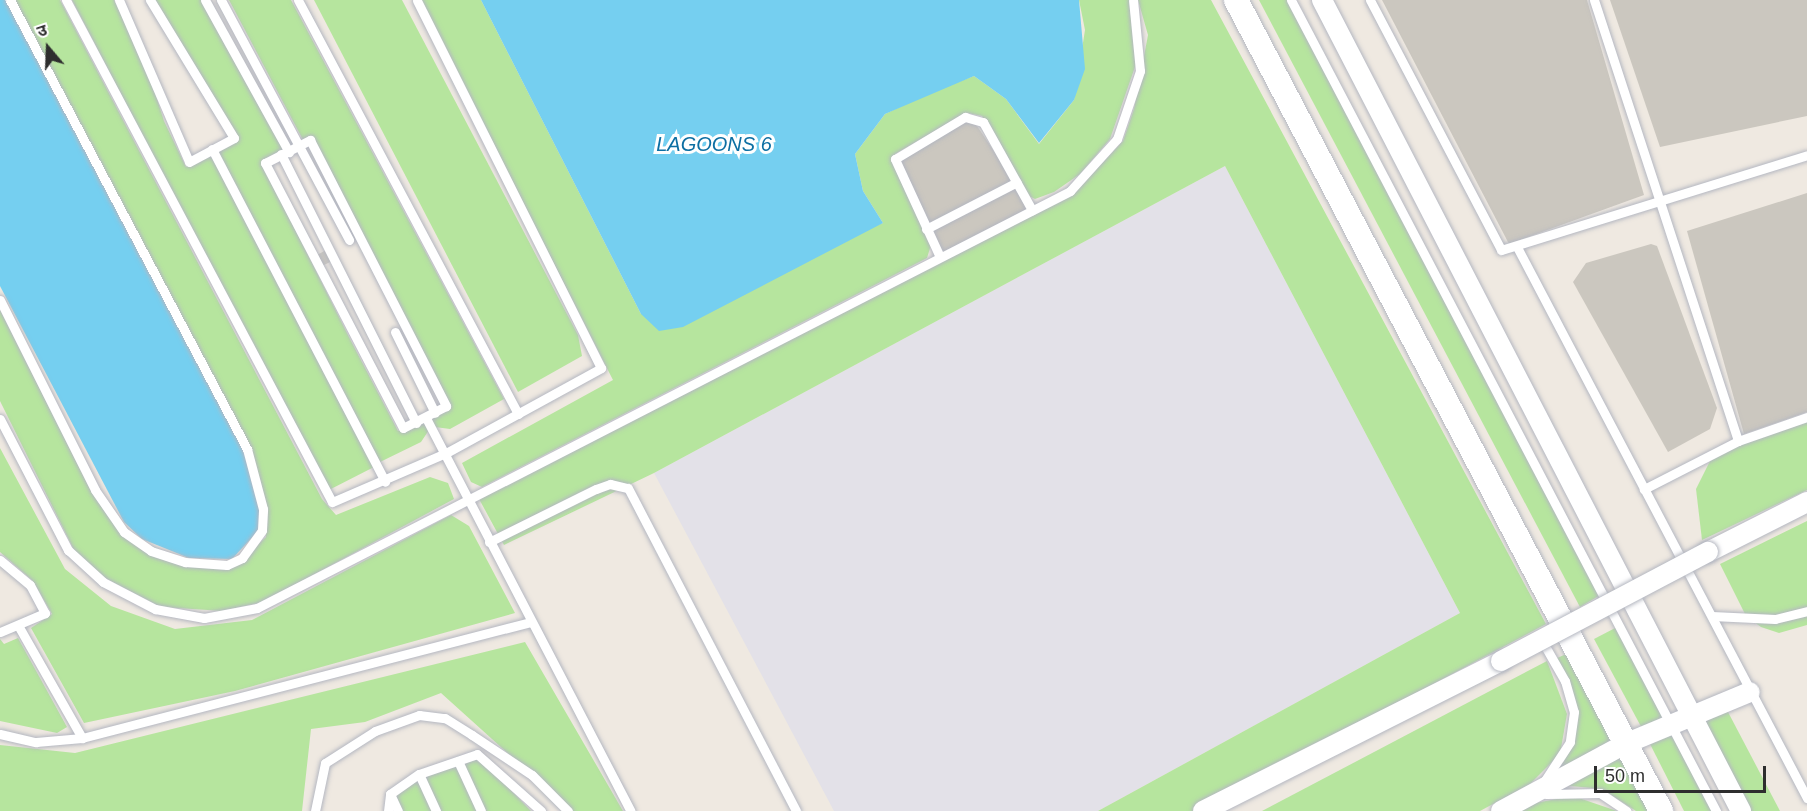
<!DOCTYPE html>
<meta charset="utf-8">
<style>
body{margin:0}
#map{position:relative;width:1807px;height:811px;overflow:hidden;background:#efe9e1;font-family:Arial,"Noto Sans Devanagari",sans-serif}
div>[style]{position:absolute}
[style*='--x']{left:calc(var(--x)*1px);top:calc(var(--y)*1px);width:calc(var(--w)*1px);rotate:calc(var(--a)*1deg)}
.industrial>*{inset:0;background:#e3e1e8}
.green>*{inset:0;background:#b6e59e}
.water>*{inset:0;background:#75cff0}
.building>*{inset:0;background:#cbc7bf}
.roads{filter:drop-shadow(0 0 2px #b4b7c1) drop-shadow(0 0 2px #b4b7c1)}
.service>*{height:9px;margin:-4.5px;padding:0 4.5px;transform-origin:4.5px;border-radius:4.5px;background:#fff}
.minor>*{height:20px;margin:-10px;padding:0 10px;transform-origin:10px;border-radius:10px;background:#fff}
.tertiary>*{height:24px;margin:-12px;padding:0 12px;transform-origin:12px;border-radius:12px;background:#fff}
.bridges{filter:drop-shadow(0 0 2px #b4b7c1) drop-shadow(0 0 2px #b4b7c1)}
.minor-bridge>*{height:20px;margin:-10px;padding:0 10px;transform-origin:10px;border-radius:10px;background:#fff}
span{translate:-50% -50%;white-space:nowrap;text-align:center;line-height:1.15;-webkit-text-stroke:6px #fff;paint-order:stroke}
.water-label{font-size:20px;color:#0d6fa3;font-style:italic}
.north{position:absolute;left:18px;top:18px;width:60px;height:60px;-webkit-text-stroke:4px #fff;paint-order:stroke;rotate:341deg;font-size:16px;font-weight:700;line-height:24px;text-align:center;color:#2e2e2e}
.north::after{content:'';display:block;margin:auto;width:21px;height:27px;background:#2e2e2e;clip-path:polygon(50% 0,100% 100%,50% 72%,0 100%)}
.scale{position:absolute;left:1594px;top:766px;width:172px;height:27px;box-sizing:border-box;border:3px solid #2e2e2e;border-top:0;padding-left:8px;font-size:18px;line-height:21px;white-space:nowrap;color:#2e2e2e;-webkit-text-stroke:4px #fff;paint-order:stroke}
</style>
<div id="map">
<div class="industrial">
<i style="clip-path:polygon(1225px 166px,1460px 613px,1098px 811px,834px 811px,654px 473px)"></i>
</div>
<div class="green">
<i style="clip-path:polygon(14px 0,60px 0,322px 499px,336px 515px,430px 477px,448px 483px,454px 499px,263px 602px,223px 611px,161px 607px,103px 577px,74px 550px,0 401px,0 310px,92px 493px,122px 535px,204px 567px,242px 560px,266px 537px,266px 506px,248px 442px)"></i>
<i style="clip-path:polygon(72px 0,114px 0,143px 55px,164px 121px,186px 167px,211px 154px,374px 467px,327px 491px)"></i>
<i style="clip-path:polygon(153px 0,201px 0,286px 151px,262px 163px,351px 341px,398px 431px,424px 422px,429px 430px,421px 442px,380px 462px,214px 150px,235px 140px)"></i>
<i style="clip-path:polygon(229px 0,291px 0,504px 399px,450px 429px,435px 427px,430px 419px,451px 408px,312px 136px,303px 140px)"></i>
<i style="clip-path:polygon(314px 0,402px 0,578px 335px,582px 356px,518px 392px)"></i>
<i style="clip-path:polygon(420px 0,481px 0,641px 314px,883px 223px,863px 191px,855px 154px,885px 114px,934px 91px,974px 76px,1006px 99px,1039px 144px,1074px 100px,1085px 30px,1079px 0,1129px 0,1136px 64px,1110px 139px,1080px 174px,1054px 192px,1035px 199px,1025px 194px,982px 116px,968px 113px,952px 121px,895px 154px,931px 245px,927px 258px,482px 487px,471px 482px,462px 463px,613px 380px)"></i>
<i style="clip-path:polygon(1138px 0,1211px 0,1546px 624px,1194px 811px,1098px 811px,1460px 613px,1225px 166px,654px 473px,504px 545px,478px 497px,1074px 193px,1123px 141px,1134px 109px,1148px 35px)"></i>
<i style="clip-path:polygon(1259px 0,1288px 0,1602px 594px,1580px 607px)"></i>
<i style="clip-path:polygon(1807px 419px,1807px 490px,1702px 540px,1696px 489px,1710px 461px,1752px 437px)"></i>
<i style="clip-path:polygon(0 448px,65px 569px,111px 606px,175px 629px,252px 620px,451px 515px,469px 526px,515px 613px,235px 691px,84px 723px,31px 628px,52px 614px,33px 581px,0 552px)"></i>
<i style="clip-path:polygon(1807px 521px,1807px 625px,1779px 633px,1761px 627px,1746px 616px,1720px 564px)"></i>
<i style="clip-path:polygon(1619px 626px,1670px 724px,1645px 734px,1594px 639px)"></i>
<i style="clip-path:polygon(18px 638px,67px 727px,57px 733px,0 721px,0 639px,4px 644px)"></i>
<i style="clip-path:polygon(525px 642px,623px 811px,572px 811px,441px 693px,365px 722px,311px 729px,302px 811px,0 811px,0 745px,75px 753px)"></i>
<i style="clip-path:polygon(1573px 651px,1616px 745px,1559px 770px,1571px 746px,1576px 713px,1555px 659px)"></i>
<i style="clip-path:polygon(1547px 661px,1567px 714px,1560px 754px,1530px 784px,1480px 811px,1262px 811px)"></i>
<i style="clip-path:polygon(1723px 710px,1728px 712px,1780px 811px,1744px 811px,1697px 719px)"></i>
<i style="clip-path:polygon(1672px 732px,1713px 811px,1684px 811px,1649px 742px)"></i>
<i style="clip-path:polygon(1619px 750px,1657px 811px,1636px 811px,1602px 789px,1561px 785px)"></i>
<i style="clip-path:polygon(477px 755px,531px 811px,483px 811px,460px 762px)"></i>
<i style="clip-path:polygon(458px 763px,479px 811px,438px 811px,421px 775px)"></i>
<i style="clip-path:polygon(418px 776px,433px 811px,400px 811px,392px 795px)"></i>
<i style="clip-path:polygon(1573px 796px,1617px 811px,1521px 811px,1535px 803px)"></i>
</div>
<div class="water">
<i style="clip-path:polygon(0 0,8px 0,245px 450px,260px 504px,260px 529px,232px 559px,189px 558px,142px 539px,124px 522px,0 286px)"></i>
<i style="clip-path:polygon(481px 0,1079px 0,1085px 69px,1074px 100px,1039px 143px,1006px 99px,974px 76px,885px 114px,855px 154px,863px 191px,883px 223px,683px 327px,659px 331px,641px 314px)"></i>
</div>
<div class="building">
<i style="clip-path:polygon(1382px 0,1587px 0,1644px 195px,1509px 244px)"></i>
<i style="clip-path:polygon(1610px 0,1807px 0,1807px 116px,1660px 147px)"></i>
<i style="clip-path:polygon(971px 117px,1014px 181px,927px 227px,898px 160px)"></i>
<i style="clip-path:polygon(1017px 183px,1031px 210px,941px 256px,928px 230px)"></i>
<i style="clip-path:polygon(1807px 193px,1807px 412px,1744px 434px,1687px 231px)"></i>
<i style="clip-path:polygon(1651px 244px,1657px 246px,1717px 408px,1710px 429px,1668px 452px,1573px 282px,1586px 263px)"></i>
<i style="clip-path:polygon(328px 249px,334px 260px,322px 266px,317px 255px)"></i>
</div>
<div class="roads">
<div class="service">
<i style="--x:66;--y:0;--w:568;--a:62.08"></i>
<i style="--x:332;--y:502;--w:124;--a:-23.3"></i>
<i style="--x:446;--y:453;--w:177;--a:-28.7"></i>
<i style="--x:601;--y:368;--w:411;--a:-116.6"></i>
<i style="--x:119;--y:0;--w:176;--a:66.6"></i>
<i style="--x:189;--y:162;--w:51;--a:-28.1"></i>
<i style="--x:234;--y:138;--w:162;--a:-121.3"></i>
<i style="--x:205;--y:0;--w:174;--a:61.1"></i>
<i style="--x:221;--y:0;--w:272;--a:61.9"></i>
<i style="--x:298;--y:0;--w:469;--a:62"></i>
<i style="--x:1291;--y:0;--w:916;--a:62.34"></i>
<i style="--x:1370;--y:0;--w:282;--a:62.3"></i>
<i style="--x:1501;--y:250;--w:320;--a:-17.2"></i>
<i style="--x:1594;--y:0;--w:464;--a:71.9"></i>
<i style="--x:1738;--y:441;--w:106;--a:152.9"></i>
<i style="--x:310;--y:140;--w:299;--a:62.9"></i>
<i style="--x:446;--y:406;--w:48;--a:152.9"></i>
<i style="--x:403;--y:428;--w:299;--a:-117.5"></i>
<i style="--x:265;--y:163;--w:51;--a:-27.1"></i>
<i style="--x:212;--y:149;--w:375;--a:62.5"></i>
<i style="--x:281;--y:154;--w:301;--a:63.3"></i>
<i style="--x:926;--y:229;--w:102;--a:-27.3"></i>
<i style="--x:1517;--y:247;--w:623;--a:62.24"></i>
<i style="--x:940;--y:257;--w:108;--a:-114.7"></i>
<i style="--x:895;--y:159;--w:82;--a:-31"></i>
<i style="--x:965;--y:117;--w:19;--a:16"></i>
<i style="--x:983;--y:122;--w:101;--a:60.9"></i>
<i style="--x:0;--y:300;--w:212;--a:63.4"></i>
<i style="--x:95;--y:490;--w:51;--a:55.4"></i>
<i style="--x:124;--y:532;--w:33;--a:35"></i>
<i style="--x:151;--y:551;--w:36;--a:18"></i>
<i style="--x:185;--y:562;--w:42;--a:4.1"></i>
<i style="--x:227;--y:565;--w:17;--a:-25"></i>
<i style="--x:242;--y:558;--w:34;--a:-54"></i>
<i style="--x:262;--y:530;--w:21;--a:-87"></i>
<i style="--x:263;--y:509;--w:62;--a:-104.9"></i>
<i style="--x:247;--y:449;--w:508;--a:-117.83"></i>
<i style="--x:395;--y:332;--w:90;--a:63.7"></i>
<i style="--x:426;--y:418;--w:443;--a:62.5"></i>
<i style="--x:0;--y:419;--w:148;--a:62.6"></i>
<i style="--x:68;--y:550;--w:47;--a:42.4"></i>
<i style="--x:103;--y:582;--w:59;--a:27.4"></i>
<i style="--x:155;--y:609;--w:50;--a:10.4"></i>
<i style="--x:204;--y:618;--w:54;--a:-10.7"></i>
<i style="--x:257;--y:608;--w:914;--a:-27.15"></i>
<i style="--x:1070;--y:191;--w:70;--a:-47.9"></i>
<i style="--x:1117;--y:139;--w:72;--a:-71.3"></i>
<i style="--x:1140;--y:71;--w:71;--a:-95.6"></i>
<i style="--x:1738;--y:441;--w:73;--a:-19.2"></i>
<i style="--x:489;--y:542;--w:119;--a:-26.4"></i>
<i style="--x:596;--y:489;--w:15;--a:-20"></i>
<i style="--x:610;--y:484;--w:18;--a:13"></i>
<i style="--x:628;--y:488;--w:364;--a:62.5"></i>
<i style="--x:0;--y:560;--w:39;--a:40"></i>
<i style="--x:30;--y:585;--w:32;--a:62"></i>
<i style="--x:45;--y:613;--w:49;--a:157.1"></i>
<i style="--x:1712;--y:616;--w:63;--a:2.7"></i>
<i style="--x:1775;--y:619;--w:33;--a:-14"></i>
<i style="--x:19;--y:627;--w:128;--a:60.4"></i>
<i style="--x:1541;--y:639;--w:48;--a:60.3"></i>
<i style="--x:1565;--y:681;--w:32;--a:74"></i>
<i style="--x:1574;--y:712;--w:30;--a:98"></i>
<i style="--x:1570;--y:742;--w:45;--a:123.3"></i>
<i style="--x:0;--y:734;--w:37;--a:13"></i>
<i style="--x:36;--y:742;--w:46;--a:-5"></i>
<i style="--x:82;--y:738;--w:464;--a:-14.5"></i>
<i style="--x:458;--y:761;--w:55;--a:65.3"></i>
<i style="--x:419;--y:774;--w:41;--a:65.3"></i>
<i style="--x:390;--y:794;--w:19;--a:65"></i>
<i style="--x:1546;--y:794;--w:54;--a:-1.1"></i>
<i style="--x:1600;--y:793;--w:32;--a:34"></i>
<i style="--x:315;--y:811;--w:49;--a:-78.2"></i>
<i style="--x:325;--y:763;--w:59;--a:-32.6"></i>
<i style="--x:375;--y:731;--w:47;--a:-20"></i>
<i style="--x:419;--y:715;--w:26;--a:7"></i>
<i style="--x:445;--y:718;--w:32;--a:32"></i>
<i style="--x:472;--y:735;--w:72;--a:33.7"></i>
<i style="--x:532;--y:775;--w:51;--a:45"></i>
<i style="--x:388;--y:811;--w:17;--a:-83"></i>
<i style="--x:390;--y:794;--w:35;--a:-35"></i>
<i style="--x:419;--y:774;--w:61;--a:-19"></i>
<i style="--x:477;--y:754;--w:86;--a:41.7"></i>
</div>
<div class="minor">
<i style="--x:1322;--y:0;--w:913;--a:62.68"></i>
<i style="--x:1708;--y:552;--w:111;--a:-26.8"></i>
<i style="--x:1203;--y:811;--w:334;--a:-26.7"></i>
<i style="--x:1501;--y:811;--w:141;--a:-28.4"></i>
<i style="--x:1625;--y:744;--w:135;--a:-22.6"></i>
</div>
<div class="tertiary">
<i style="--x:1236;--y:0;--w:916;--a:62.34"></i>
</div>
</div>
<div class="bridges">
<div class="minor-bridge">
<i style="--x:1501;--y:661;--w:234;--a:-27.8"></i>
</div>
</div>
<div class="water-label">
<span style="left:714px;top:144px">LAGOONS 6</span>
</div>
<div class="north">उ</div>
<div class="scale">50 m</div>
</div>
